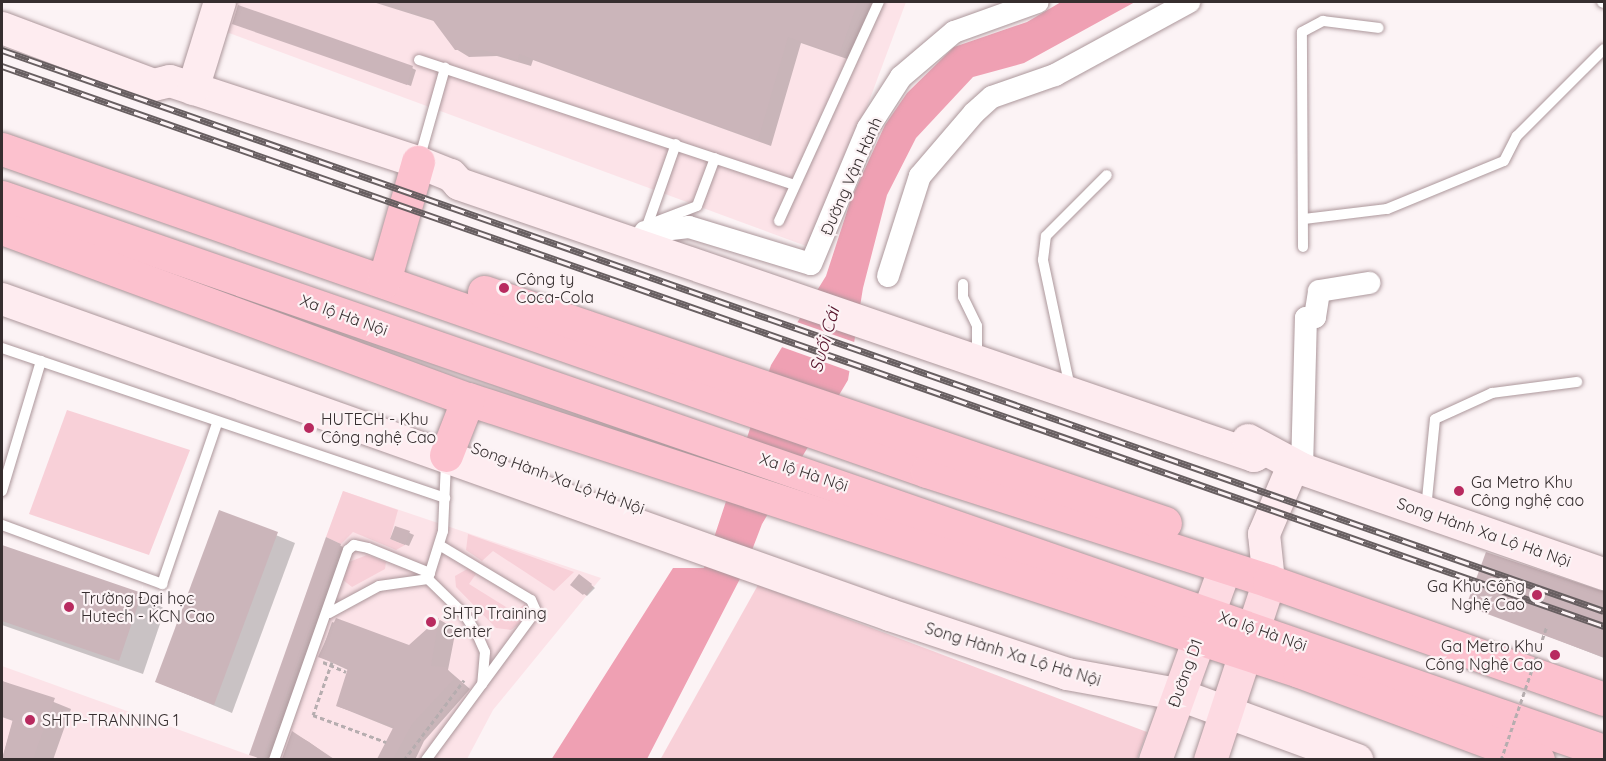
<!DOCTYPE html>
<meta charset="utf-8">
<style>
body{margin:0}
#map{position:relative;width:1606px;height:761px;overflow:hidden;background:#fcf3f5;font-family:Quicksand,sans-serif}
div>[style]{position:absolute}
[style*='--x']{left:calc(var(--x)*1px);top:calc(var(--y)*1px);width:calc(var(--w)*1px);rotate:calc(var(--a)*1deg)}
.built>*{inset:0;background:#fce3e8}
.green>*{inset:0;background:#f8d0d8}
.water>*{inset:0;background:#efa0b3}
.pier>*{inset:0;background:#fcf3f5}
.shadow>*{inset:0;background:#0003}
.building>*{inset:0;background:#cbb5ba}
.path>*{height:3px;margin-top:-1.5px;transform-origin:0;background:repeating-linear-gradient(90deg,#b6adaf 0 4.5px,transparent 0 7.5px)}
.roads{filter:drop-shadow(0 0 2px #ac979b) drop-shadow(0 0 2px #ac979b)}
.lane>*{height:10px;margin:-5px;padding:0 5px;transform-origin:5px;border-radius:5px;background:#fff}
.street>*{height:22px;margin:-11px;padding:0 11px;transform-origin:11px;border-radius:11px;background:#fff}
.secondary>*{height:32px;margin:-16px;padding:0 16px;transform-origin:16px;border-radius:16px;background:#feecf0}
.primary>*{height:33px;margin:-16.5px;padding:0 16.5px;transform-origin:16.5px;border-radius:16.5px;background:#fddae2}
.highway>*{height:33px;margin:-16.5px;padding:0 16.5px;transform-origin:16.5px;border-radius:16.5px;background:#fcc1ce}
.rail>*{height:7px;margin-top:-3.5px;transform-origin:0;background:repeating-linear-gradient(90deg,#fcf3f5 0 14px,#685f61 0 28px);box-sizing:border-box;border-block:2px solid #685f61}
.path-bridge>*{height:3px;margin-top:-1.5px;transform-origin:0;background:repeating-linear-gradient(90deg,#b6adaf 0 4.5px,transparent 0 7.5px)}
.dots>*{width:16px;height:16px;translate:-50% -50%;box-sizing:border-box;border:3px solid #fcf3f5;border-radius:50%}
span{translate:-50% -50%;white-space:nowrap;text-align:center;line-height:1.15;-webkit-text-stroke:4.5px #fcf3f5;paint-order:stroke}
.street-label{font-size:16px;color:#362e2f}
.poi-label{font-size:16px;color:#362e2f}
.left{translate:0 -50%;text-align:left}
.right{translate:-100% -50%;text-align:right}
.water-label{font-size:18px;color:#541028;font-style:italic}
.frame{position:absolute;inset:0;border:3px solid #362e2f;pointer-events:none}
</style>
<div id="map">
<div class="built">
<i style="clip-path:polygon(230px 2px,906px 2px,814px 249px,221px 30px)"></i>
<i style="clip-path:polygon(343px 491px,601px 578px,493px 710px,467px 759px,2px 760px,2px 666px,249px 755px)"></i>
</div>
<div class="green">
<i style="clip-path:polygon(67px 410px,190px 450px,149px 555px,29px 514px)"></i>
<i style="clip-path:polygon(343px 491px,398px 510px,390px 539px,405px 545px,396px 550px,353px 532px,341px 544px,326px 537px)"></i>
<i style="clip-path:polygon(468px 534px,574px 572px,554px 591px,493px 551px,482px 561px,466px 550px)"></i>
<i style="clip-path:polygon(367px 555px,386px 562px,385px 569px,352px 587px,343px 580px,349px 562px)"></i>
<i style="clip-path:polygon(469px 568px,476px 574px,469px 584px,514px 612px,525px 604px,528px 617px,511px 630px,496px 628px,456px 587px,455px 576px)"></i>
<i style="clip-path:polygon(758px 585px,1147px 732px,1137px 759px,660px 760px)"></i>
</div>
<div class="water">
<i style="clip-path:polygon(1061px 2px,1135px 2px,1024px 63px,973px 77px,916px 138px,887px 195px,863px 288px,848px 380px,762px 524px,744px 571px,647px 759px,551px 760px,673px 568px,704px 568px,771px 365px,826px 276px,851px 199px,885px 125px,907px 93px,954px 47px,1027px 22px)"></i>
</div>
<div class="pier">
<i style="clip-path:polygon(794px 321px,857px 343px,852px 372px,779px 346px)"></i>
</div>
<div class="shadow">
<i style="clip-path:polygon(373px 2px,874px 2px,853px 61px,801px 43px,771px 146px,533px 60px,531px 66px,497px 56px,469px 57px,456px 49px,437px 22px)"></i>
<i style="clip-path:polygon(238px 23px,412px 68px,416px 70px,411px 86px)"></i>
<i style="clip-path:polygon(220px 512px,295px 543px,232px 713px,157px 682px)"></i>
<i style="clip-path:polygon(396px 527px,414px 535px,409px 546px,396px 541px)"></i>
<i style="clip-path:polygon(327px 539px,349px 550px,277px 760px,261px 760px,251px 754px)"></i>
<i style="clip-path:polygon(2px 547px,141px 595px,165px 609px,143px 674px,2px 625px)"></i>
<i style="clip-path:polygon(583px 578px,595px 588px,587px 596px,572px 585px)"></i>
<i style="clip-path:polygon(1604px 591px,1604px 658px,1468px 605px,1598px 593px)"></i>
<i style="clip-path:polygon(440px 620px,456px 629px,448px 670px,470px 689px,424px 741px,415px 760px,379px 760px,394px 729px,337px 706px,348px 670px,320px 657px,332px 622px,409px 646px)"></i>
<i style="clip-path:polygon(2px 681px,71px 709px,53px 760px,2px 760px,13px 721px,2px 717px)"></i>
<i style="clip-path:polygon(293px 733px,309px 742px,334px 760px,282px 760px)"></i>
</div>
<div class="building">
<i style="clip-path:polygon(389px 2px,858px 2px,839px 55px,788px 37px,758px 140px,519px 54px,518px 60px,483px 50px,455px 50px,432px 19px)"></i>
<i style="clip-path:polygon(238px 5px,413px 66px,407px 85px,232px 24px)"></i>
<i style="clip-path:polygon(219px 510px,278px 532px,214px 705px,155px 682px)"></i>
<i style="clip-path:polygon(395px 526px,410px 531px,405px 545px,390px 539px)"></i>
<i style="clip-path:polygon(326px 537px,341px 544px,263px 759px,249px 755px)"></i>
<i style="clip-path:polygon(2px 545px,142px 593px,119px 661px,2px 621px)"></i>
<i style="clip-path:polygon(1486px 552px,1605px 592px,1605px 658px,1466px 606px)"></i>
<i style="clip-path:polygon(579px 574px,592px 584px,583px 595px,570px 585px)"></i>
<i style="clip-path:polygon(336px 618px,409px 645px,439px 618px,431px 666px,446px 667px,454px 679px,412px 724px,393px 759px,377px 759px,394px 726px,336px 706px,348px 668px,318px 657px)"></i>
<i style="clip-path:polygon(2px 681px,55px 698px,33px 759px,2px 759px,13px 719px,2px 714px)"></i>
<i style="clip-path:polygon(292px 731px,334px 759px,282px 759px)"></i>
</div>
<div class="path">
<i style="--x:323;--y:662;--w:25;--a:23"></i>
<i style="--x:332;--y:662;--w:56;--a:109.7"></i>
<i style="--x:313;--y:715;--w:78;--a:20.3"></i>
<i style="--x:404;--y:760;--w:100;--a:-53.1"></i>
</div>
<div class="roads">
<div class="lane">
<i style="--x:1602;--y:2;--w:2;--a:27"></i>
<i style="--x:419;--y:60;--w:395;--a:18.4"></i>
<i style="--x:419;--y:160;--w:96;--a:-74.2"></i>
<i style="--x:1304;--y:219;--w:84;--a:-6.9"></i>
<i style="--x:1387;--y:209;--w:126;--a:-22.3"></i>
<i style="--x:1504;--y:161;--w:28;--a:-63"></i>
<i style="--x:1517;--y:136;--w:123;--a:-45"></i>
<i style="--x:779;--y:221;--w:241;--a:-65.5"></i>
<i style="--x:653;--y:223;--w:47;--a:-21.1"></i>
<i style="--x:697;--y:206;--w:51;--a:-69.4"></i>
<i style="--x:646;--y:229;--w:90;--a:-70.6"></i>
<i style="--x:1303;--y:247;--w:215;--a:-90.3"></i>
<i style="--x:1302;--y:32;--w:24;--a:-28"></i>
<i style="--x:1323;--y:21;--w:56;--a:7.1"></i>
<i style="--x:963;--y:284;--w:13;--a:90"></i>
<i style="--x:963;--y:297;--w:32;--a:64"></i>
<i style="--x:977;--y:326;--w:21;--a:90"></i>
<i style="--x:2;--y:348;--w:468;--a:18.7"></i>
<i style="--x:1068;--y:378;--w:121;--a:-102"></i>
<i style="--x:1043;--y:260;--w:24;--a:-83"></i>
<i style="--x:1046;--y:236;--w:86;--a:-45"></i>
<i style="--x:2;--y:491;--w:136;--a:-73.3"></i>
<i style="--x:1426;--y:509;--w:90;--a:-84.3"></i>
<i style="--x:1435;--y:419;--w:63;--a:-24.5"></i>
<i style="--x:1492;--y:393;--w:86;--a:-7.4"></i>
<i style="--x:2;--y:525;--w:171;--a:20.2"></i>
<i style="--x:162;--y:584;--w:170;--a:-71.1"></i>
<i style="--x:428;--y:579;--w:50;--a:-72.6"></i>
<i style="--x:443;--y:531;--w:69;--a:-87.5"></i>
<i style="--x:329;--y:613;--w:57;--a:-28.4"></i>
<i style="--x:379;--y:586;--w:49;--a:-8.1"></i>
<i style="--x:428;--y:579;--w:52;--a:44.2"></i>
<i style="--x:465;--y:615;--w:22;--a:58"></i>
<i style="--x:477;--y:634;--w:20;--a:66"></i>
<i style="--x:485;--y:652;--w:32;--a:95"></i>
<i style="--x:274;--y:760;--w:223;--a:-70.6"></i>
<i style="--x:348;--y:550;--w:8;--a:-40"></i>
<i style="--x:354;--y:545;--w:14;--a:12"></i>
<i style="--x:368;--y:548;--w:67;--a:22"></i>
<i style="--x:426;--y:760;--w:185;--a:-53.6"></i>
<i style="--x:536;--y:611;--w:12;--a:-114"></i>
<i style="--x:531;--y:600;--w:107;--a:-149.1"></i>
</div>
<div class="street">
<i style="--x:645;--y:232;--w:44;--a:-6.5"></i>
<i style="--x:689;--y:227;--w:127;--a:16.9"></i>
<i style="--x:811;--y:264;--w:147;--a:-67.3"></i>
<i style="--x:868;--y:128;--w:61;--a:-57.1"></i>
<i style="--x:901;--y:77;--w:70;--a:-40.3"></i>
<i style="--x:954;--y:32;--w:89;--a:-19.7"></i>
<i style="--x:888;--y:276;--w:105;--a:-72.3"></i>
<i style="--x:920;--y:176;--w:83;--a:-49.4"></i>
<i style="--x:974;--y:113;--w:24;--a:-42"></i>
<i style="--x:992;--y:97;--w:67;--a:-19.2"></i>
<i style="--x:1055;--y:75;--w:153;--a:-28.6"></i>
<i style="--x:1302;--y:469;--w:151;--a:-88.5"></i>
<i style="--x:1306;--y:318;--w:9;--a:-6"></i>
<i style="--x:1315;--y:317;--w:26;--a:-81"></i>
<i style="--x:1319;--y:291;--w:51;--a:-9.1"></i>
</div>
<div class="secondary">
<i style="--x:2;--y:28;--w:162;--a:20.6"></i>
<i style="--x:154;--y:85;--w:16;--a:-14"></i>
<i style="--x:170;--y:81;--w:261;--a:18.1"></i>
<i style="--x:418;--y:162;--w:35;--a:22"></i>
<i style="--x:451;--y:175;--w:12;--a:48"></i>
<i style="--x:459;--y:184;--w:840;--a:18.89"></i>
<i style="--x:1254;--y:456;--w:10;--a:-29"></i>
<i style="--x:193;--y:89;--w:91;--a:-72.8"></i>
<i style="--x:2;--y:299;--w:943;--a:19.59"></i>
<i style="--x:890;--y:615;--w:187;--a:18.4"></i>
<i style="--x:1067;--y:674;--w:112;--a:10.3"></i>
<i style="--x:1177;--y:694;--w:192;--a:20.1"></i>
<i style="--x:1248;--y:440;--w:61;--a:28.2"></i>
<i style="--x:1302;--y:469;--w:320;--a:19.2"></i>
<i style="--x:1269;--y:581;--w:47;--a:-96.1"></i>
<i style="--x:1264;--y:534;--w:74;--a:-66.9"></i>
</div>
<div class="primary">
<i style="--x:1155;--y:760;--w:205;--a:-70.1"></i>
<i style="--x:1210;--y:760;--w:188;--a:-71.8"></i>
</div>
<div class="highway">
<i style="--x:2;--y:149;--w:979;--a:19.19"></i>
<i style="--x:927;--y:471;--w:359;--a:17.8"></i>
<i style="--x:1269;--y:581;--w:355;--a:19.4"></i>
<i style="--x:2;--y:197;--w:1695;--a:19.08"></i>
<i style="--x:2;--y:228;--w:496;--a:20.2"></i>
<i style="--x:468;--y:399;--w:874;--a:18.12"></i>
<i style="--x:1299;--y:671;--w:255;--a:20.4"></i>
<i style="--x:384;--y:281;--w:124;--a:-74.1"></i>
<i style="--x:484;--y:292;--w:719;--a:18.74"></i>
<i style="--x:446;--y:455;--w:60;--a:-68.6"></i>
</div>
</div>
<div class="rail">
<i style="--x:2;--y:50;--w:1697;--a:19.3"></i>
<i style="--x:2;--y:66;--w:1697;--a:19.27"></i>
</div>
<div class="path-bridge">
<i style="--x:1501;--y:760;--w:142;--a:-71.1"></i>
</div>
<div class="dots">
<i style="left:504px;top:288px;background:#b82a5f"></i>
<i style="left:309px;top:428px;background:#b82a5f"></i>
<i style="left:1459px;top:491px;background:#b82a5f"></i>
<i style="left:1537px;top:595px;background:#b82a5f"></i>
<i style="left:69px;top:607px;background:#b82a5f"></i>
<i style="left:431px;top:622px;background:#b82a5f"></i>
<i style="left:1555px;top:655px;background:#b82a5f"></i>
<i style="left:30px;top:720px;background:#b82a5f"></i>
</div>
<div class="street-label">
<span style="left:851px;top:176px;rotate:-66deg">Đường Vận Hành</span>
<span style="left:344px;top:315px;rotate:20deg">Xa lộ Hà Nội</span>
<span style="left:804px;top:472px;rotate:18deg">Xa lộ Hà Nội</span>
<span style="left:558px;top:478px;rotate:20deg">Song Hành Xa Lộ Hà Nội</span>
<span style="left:1484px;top:532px;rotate:19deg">Song Hành Xa Lộ Hà Nội</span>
<span style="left:1263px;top:631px;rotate:19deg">Xa lộ Hà Nội</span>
<span style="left:1013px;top:654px;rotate:17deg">Song Hành Xa Lộ Hà Nội</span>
<span style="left:1185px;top:673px;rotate:-70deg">Đường D1</span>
</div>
<div class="poi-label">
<span class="left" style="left:516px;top:288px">Công ty<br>Coca-Cola</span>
<span class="left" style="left:321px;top:428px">HUTECH - Khu<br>Công nghệ Cao</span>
<span class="left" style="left:1471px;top:491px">Ga Metro Khu<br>Công nghệ cao</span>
<span class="right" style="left:1525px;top:595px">Ga Khu Công<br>Nghệ Cao</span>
<span class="left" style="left:81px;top:607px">Trường Đại học<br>Hutech - KCN Cao</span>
<span class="left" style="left:443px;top:622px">SHTP Training<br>Center</span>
<span class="right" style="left:1543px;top:655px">Ga Metro Khu<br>Công Nghệ Cao</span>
<span class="left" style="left:42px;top:720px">SHTP-TRANNING 1</span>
</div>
<div class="water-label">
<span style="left:825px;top:340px;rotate:-74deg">Suối Cái</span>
</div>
<div class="frame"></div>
</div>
